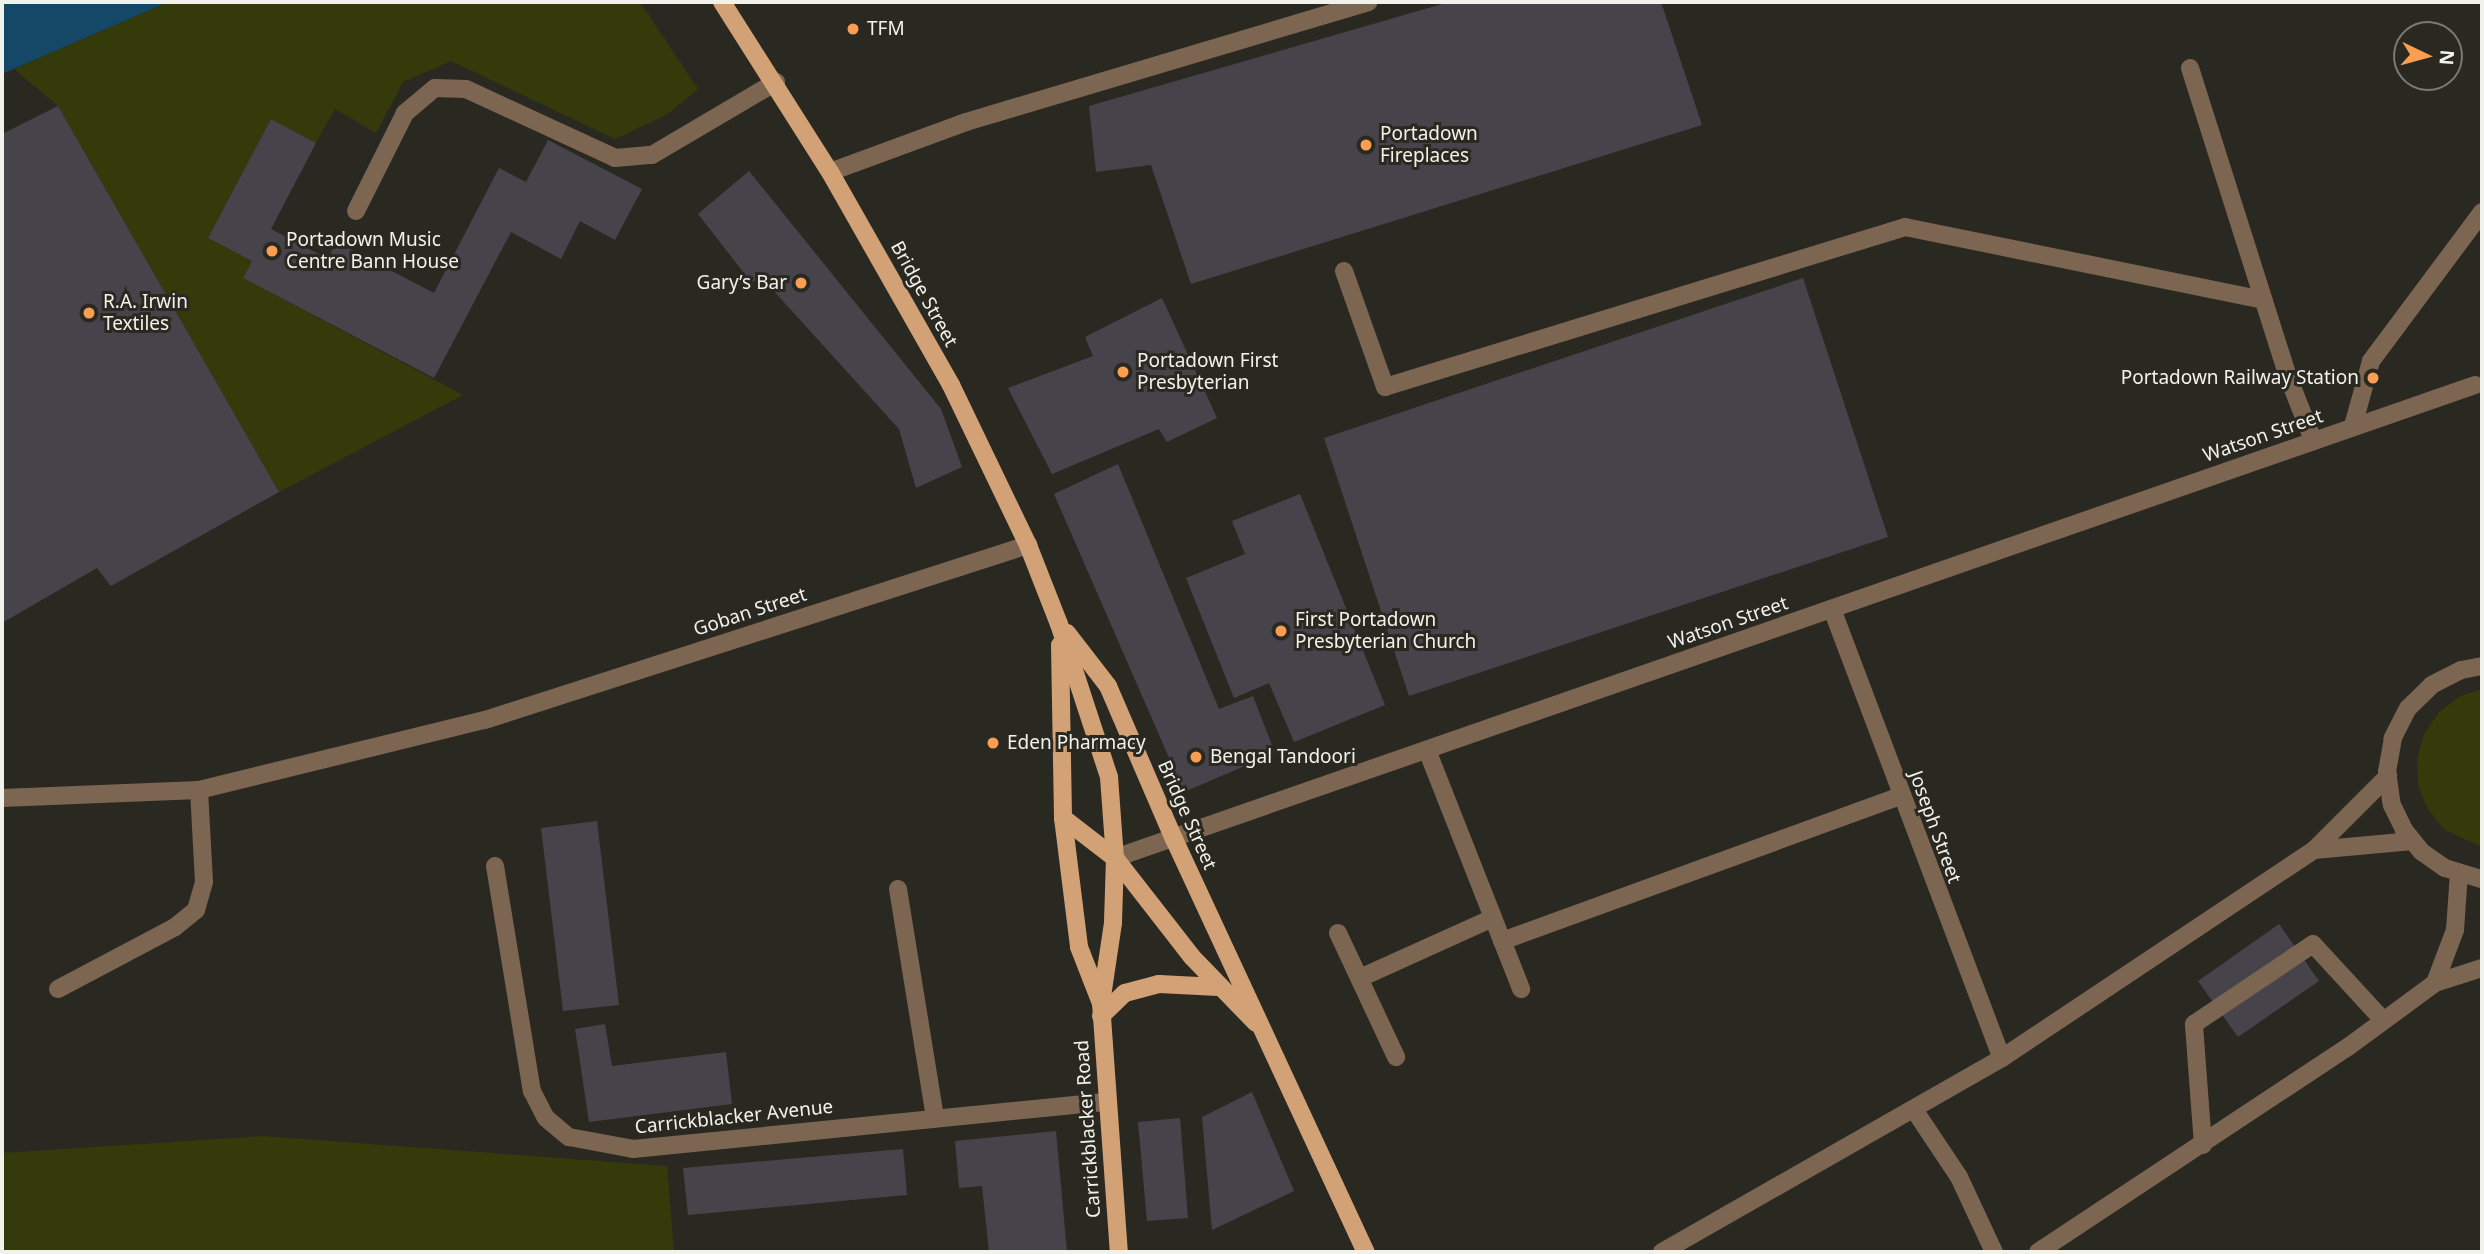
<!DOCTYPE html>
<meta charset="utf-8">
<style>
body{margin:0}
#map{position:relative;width:2484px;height:1254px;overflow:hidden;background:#2a2921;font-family:"Noto Sans",sans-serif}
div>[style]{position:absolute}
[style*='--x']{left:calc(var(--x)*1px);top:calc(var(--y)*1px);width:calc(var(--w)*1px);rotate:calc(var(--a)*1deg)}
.green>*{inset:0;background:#343a0a}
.water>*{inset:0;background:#154767}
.building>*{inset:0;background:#46434b}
.minor>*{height:18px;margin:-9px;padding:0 9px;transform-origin:9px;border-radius:9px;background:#7d6651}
.major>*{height:18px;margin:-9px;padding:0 9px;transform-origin:9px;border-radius:9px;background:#d2a276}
.dots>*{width:19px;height:19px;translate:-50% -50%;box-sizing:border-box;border:4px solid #2a2921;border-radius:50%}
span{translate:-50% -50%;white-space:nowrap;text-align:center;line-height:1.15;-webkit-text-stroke:6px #2a2921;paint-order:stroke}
.poi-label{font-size:19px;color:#f2f2ec}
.left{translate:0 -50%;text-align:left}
.right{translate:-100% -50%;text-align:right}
.street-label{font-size:19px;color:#f2f2ec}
.frame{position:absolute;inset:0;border:4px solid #f2f2ec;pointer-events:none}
.north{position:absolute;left:2393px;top:21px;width:70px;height:70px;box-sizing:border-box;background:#2a2921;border:2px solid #7a7972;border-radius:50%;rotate:95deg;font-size:19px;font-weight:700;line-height:28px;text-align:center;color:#f2f2ec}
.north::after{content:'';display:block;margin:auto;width:24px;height:32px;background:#fb9e51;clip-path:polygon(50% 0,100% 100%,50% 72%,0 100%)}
</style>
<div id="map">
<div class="green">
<i style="clip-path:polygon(168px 2px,640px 2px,698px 89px,666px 115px,615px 139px,451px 61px,403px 82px,376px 133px,335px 109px,316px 143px,271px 119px,208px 238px,252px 261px,243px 278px,463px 395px,279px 492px,58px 106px,14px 69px)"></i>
<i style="clip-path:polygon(2482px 689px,2482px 847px,2445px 830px,2428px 810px,2418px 785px,2417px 759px,2424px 734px,2439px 712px,2460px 696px)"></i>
<i style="clip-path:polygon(262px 1136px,667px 1166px,674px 1252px,2px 1252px,2px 1153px)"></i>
</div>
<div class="water">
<i style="clip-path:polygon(2px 2px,168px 2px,2px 74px)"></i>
</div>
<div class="building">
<i style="clip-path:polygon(1449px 2px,1661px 2px,1702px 125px,1191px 284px,1151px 165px,1096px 172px,1089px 106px)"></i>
<i style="clip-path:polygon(58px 106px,279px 492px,111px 586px,97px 568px,2px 623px,2px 134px)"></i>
<i style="clip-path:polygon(271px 119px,316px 143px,271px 229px,328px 259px,336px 242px,434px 293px,499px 168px,526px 182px,548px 140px,642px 189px,615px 240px,580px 221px,561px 259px,511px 232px,434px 378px,243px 278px,252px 261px,208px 238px)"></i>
<i style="clip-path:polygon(749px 171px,941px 409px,962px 467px,916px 488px,899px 429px,762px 278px,751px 282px,698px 214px)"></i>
<i style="clip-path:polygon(1803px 278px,1888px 537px,1409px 696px,1324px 438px)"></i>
<i style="clip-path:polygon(1162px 298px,1217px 418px,1167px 442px,1159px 429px,1052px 474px,1008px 388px,1093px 356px,1085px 337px)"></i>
<i style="clip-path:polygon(1118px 464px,1219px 709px,1253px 696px,1275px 753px,1184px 792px,1054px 494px)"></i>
<i style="clip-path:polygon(1300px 494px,1385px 705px,1294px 742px,1269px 683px,1234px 698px,1186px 578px,1245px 554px,1232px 521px)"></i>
<i style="clip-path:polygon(597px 821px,619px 1005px,563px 1011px,541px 828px)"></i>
<i style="clip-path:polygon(2279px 924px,2319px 981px,2238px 1037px,2198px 981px)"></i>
<i style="clip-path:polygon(605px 1024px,612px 1066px,726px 1052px,732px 1104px,589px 1122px,575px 1029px)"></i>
<i style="clip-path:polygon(1252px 1092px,1294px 1191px,1212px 1230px,1202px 1117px)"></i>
<i style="clip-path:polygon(1180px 1118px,1188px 1218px,1147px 1221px,1138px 1122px)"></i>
<i style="clip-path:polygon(1056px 1131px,1067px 1252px,989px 1252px,982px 1186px,959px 1188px,955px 1141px)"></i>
<i style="clip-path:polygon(903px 1149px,907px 1195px,688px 1215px,683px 1168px)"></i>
</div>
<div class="minor">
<i style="--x:2190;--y:68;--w:321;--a:72.4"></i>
<i style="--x:2287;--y:374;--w:71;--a:68.5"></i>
<i style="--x:830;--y:172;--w:145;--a:-20.2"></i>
<i style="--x:966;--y:122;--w:420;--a:-16.6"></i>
<i style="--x:356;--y:211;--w:110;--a:-63.4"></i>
<i style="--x:405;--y:113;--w:39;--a:-40"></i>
<i style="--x:435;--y:88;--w:31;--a:2"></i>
<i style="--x:466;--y:89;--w:164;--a:24.8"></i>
<i style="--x:615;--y:158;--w:37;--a:-5"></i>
<i style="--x:652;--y:155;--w:144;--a:-30.5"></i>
<i style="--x:1344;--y:271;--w:123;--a:70.5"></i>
<i style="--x:1385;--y:387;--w:544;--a:-17.1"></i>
<i style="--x:1905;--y:227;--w:366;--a:11.5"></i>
<i style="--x:2353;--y:426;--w:67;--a:-74.5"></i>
<i style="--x:2371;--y:361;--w:186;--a:-53.3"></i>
<i style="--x:1832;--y:609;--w:480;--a:69.3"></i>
<i style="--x:2482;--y:666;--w:21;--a:169"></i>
<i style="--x:2461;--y:670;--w:33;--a:153"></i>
<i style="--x:2432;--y:685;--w:33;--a:136"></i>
<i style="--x:2408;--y:708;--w:34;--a:117"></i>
<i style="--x:2393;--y:738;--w:34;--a:100"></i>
<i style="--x:2387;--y:771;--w:34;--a:82"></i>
<i style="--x:2392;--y:805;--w:28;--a:64"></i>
<i style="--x:2404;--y:830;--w:28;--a:51"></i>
<i style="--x:2422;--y:852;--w:28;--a:35"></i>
<i style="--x:2445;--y:868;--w:39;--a:17"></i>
<i style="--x:1427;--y:750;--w:257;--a:68.5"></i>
<i style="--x:2;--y:798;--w:197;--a:-2.3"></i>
<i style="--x:2314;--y:850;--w:99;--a:-5.2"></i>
<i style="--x:1115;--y:858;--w:1440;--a:-19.18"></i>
<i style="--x:495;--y:866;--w:228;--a:80.7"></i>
<i style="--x:532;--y:1091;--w:30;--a:63"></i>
<i style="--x:546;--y:1118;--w:30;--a:40"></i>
<i style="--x:569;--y:1137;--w:65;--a:10.6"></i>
<i style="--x:633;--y:1149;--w:476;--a:-5.7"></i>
<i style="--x:898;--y:889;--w:232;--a:80.8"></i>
<i style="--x:1338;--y:933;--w:137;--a:64.9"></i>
<i style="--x:1502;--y:941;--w:425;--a:-20"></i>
<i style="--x:1360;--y:978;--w:146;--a:-24.3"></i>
<i style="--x:2435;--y:983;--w:57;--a:-69.3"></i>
<i style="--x:2455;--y:930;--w:57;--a:-86"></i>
<i style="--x:58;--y:989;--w:132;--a:-27.9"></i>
<i style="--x:175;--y:927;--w:27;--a:-39"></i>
<i style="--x:196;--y:910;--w:29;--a:-74"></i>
<i style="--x:204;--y:882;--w:92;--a:-93.1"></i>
<i style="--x:199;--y:790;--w:294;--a:-13.8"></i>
<i style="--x:485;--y:720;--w:571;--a:-17.86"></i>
<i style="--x:1915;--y:1111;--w:79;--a:56.3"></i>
<i style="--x:1959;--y:1177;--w:83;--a:65"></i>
<i style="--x:2203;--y:1145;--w:121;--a:-94.3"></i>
<i style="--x:2194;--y:1024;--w:143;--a:-33.9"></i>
<i style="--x:2313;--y:944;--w:103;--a:47.4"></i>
<i style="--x:1662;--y:1252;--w:391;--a:-29.7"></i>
<i style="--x:2002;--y:1058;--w:375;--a:-33.7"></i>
<i style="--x:2314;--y:850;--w:105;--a:-45"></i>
<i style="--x:2038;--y:1252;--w:372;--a:-33.5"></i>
<i style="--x:2348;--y:1047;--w:108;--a:-36.3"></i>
<i style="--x:2435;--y:983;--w:49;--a:-17.7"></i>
</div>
<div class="major">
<i style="--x:722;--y:2;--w:201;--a:57.6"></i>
<i style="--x:830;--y:172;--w:245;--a:60.4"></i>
<i style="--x:951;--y:385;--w:178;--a:64.3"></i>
<i style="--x:1028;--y:545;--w:85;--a:68.6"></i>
<i style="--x:1059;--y:624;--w:161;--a:71.9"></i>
<i style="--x:1109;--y:777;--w:81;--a:85.8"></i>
<i style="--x:1115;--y:858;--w:65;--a:91.8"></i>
<i style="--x:1113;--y:923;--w:81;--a:98.5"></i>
<i style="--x:1101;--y:1003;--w:250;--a:85.9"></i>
<i style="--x:1067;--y:633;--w:67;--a:52.3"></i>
<i style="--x:1108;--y:686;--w:167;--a:66.7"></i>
<i style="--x:1174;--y:839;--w:455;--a:65.1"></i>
<i style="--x:1060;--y:645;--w:173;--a:89"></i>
<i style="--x:1063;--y:818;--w:130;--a:82.9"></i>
<i style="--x:1079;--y:947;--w:58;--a:68.7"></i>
<i style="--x:1063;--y:818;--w:66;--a:37.6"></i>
<i style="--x:1115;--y:858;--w:125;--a:52.1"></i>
<i style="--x:1192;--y:957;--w:92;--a:45.9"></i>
<i style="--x:1101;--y:1016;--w:33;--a:-44"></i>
<i style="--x:1125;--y:993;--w:35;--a:-15"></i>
<i style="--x:1159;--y:984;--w:59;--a:2.9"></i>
</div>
<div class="dots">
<i style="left:853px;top:29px;background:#fb9e51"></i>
<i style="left:1366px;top:145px;background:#fb9e51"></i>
<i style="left:272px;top:251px;background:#fb9e51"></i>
<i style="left:801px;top:283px;background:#fb9e51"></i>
<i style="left:89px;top:313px;background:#fb9e51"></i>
<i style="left:1123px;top:372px;background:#fb9e51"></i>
<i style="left:2373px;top:378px;background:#fb9e51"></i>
<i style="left:1281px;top:631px;background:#fb9e51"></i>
<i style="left:993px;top:743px;background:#fb9e51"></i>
<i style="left:1196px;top:757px;background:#fb9e51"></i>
</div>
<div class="poi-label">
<span class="left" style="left:867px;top:29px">TFM</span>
<span class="left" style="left:1380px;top:145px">Portadown<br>Fireplaces</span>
<span class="left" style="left:286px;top:251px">Portadown Music<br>Centre Bann House</span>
<span class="right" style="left:787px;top:283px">Gary’s Bar</span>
<span class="left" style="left:103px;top:313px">R.A. Irwin<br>Textiles</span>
<span class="left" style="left:1137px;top:372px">Portadown First<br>Presbyterian</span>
<span class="right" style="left:2359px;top:378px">Portadown Railway Station</span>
<span class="left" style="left:1295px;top:631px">First Portadown<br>Presbyterian Church</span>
<span class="left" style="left:1007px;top:743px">Eden Pharmacy</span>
<span class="left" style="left:1210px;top:757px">Bengal Tandoori</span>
</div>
<div class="street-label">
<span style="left:924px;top:294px;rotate:61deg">Bridge Street</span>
<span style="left:2263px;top:436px;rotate:-19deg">Watson Street</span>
<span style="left:750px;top:612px;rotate:-18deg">Goban Street</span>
<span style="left:1728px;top:623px;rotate:-19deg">Watson Street</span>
<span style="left:1187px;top:815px;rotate:66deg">Bridge Street</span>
<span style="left:1935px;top:827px;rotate:70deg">Joseph Street</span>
<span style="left:734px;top:1117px;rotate:-6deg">Carrickblacker Avenue</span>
<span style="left:1088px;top:1129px;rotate:-94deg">Carrickblacker Road</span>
</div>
<div class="frame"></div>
<div class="north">N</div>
</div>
